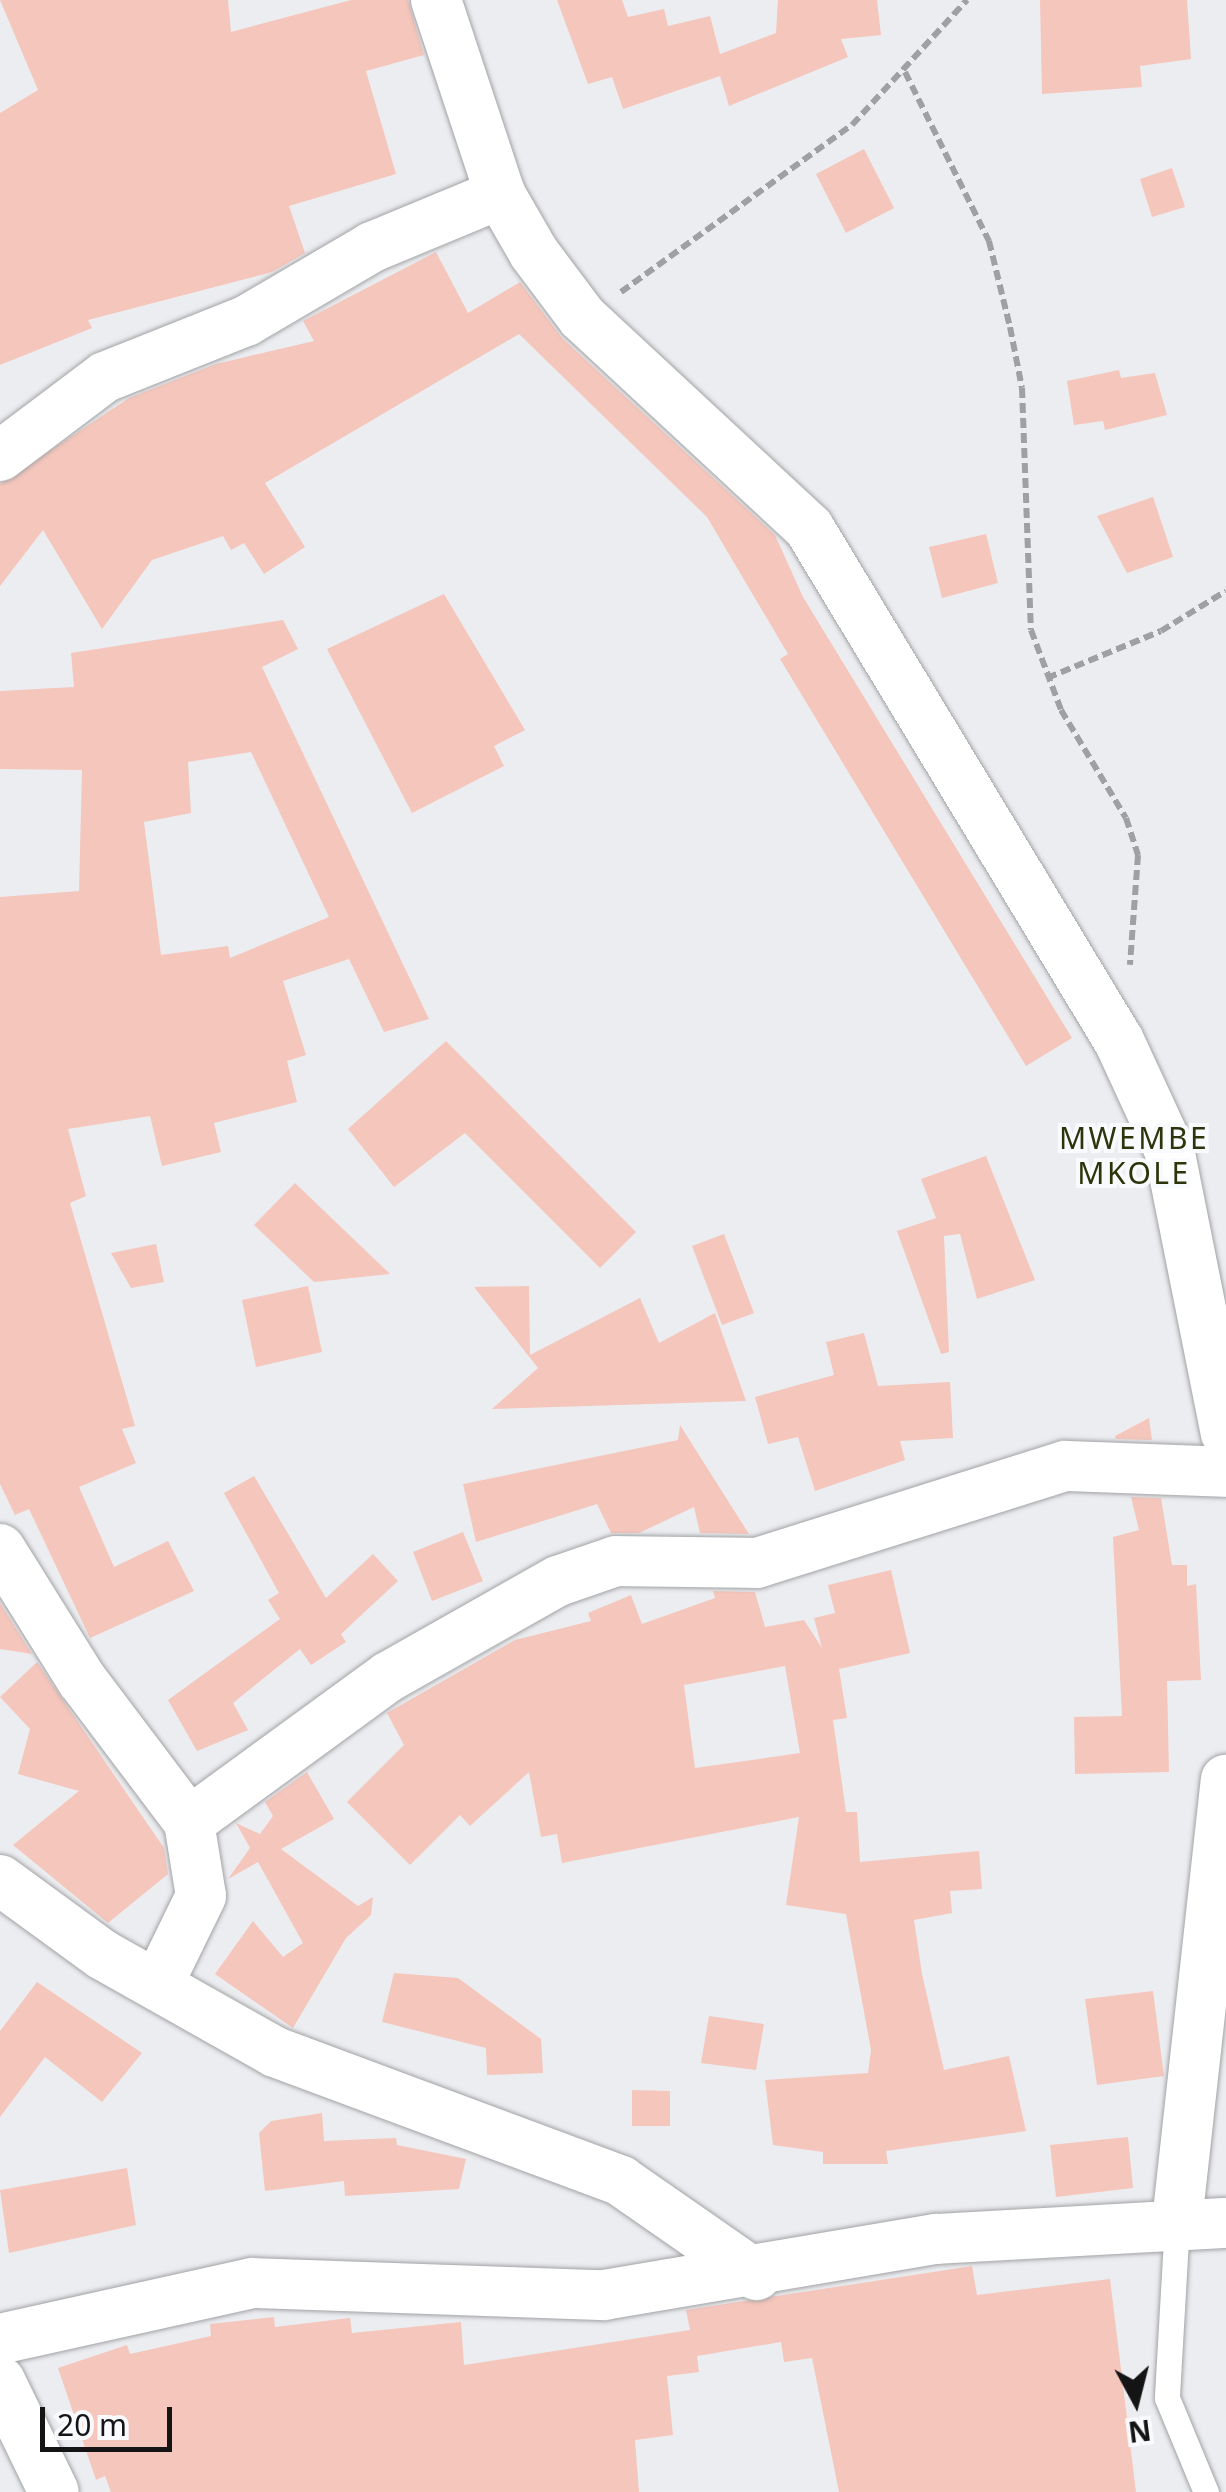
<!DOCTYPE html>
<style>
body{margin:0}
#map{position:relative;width:1226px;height:2492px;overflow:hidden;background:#ecedf0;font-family:"Noto Sans",sans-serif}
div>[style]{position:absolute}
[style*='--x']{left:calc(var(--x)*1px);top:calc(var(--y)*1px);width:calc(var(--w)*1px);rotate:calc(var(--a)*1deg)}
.building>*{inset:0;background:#f5c6bc}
.path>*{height:6px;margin-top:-3px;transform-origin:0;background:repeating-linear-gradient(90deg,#9fa0a2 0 10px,transparent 0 15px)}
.roads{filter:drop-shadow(0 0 2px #a2a3a6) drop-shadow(0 0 2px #a2a3a6)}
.lane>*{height:25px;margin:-12.5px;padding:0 12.5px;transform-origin:12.5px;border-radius:12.5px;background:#fff}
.street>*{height:50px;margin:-25px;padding:0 25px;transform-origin:25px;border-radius:25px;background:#fff}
span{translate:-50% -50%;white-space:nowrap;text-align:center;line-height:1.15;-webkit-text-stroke:8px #f9fafd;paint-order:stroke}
.quarter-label{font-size:30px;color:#2d340c;letter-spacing:2.5px}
.north{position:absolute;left:1086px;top:2352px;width:100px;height:100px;-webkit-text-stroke:8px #f9fafd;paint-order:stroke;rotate:173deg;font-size:28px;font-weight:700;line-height:40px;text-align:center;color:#141415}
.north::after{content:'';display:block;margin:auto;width:35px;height:45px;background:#141415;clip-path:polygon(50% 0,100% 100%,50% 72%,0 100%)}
.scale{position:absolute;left:40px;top:2407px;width:132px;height:45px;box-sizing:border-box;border:5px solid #141415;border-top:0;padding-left:12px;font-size:30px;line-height:35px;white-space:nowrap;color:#141415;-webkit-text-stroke:8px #f9fafd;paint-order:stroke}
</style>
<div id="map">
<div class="building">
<i style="clip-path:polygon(0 0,228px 0,231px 32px,351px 0,408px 0,424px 55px,366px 71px,396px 174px,289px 206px,305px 253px,272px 272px,88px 320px,92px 328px,0 365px,0 113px,38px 90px)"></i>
<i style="clip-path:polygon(557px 0,622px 0,628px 17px,664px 9px,668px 26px,710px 16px,720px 54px,776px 33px,778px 0,877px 0,881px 35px,841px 39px,848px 57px,729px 106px,720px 76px,623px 109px,612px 77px,588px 84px)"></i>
<i style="clip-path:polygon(1040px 0,1187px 0,1191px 59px,1140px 66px,1142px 87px,1042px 94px)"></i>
<i style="clip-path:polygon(864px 149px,894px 208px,846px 233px,816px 174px)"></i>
<i style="clip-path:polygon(1172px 168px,1185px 207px,1152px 217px,1140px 179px)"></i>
<i style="clip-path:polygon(436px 252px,468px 313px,520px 282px,562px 338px,775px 535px,803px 597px,1072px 1038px,1026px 1066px,780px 659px,788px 654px,707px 517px,519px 334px,265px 483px,305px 547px,264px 574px,244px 543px,231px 550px,223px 536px,152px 560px,102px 629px,43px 530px,0 586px,0 484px,129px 398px,216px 364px,314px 341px,303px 321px)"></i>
<i style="clip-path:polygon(1119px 370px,1121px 378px,1155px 373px,1167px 415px,1105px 430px,1103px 421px,1074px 425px,1067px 381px)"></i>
<i style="clip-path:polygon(1153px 497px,1173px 557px,1127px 573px,1097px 516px)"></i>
<i style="clip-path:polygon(986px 534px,998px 583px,942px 598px,929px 547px)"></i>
<i style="clip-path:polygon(444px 594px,525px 730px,494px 746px,504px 766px,412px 813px,327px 649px)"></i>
<i style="clip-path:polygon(evenodd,283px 620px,298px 649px,262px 667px,429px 1019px,384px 1032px,349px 959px,283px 981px,306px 1055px,287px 1061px,297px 1102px,214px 1123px,221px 1152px,162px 1166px,150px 1116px,68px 1129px,86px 1196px,70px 1203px,135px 1426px,122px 1429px,136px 1463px,79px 1487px,114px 1567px,168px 1541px,194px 1591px,90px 1638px,29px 1509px,15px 1515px,0 1484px,0 897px,79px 891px,82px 770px,0 769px,0 691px,74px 687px,71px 653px,283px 620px,251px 752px,329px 917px,230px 958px,228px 946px,161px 955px,144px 822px,191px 813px,188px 762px,251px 752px)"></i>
<i style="clip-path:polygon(446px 1041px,636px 1232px,600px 1268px,465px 1133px,394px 1187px,348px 1129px)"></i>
<i style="clip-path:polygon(986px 1156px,1035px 1280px,977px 1299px,960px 1234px,944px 1236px,949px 1352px,941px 1354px,897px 1231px,936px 1218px,921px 1179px)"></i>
<i style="clip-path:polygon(295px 1183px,390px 1274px,314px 1282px,254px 1225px)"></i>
<i style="clip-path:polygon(724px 1234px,754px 1313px,722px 1325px,692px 1246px)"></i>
<i style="clip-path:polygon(156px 1244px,164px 1282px,131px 1288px,111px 1253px)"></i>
<i style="clip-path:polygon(308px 1286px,322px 1352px,256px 1367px,242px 1300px)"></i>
<i style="clip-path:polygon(529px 1286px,530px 1355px,640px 1298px,659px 1343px,715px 1313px,746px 1401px,492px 1409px,538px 1368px,474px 1287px)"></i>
<i style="clip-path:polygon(864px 1333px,878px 1386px,950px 1382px,953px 1438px,900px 1441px,905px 1460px,815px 1491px,798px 1437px,768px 1444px,755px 1397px,834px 1375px,826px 1342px)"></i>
<i style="clip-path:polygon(1149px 1418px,1152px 1440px,1116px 1439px,1115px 1436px)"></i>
<i style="clip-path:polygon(680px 1425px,749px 1534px,700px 1533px,694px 1507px,639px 1533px,611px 1533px,597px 1504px,476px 1542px,463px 1484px,678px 1440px)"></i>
<i style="clip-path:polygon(254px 1476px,326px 1598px,373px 1554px,398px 1581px,341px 1634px,346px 1642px,311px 1665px,300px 1649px,233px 1703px,248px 1730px,197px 1751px,168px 1700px,280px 1619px,268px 1600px,279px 1593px,224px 1493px)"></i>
<i style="clip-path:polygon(1131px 1497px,1161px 1498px,1172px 1565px,1187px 1565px,1187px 1586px,1196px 1584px,1201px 1680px,1167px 1681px,1169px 1772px,1075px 1774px,1074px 1717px,1122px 1716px,1113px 1537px,1139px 1530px)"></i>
<i style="clip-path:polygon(463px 1532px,483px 1581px,432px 1601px,413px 1552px)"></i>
<i style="clip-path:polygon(evenodd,891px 1570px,910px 1653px,839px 1669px,847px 1718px,833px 1720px,846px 1812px,857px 1812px,860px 1862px,979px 1851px,982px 1889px,950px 1891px,952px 1913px,914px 1920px,922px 1974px,944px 2070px,1009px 2056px,1026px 2131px,886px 2151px,888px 2164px,823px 2164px,823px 2152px,773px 2145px,765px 2080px,868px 2073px,871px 2050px,846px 1914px,786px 1905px,799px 1817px,562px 1863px,557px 1834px,541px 1837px,529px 1772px,470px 1826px,460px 1815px,410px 1865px,347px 1802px,404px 1745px,387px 1713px,515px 1640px,591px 1621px,588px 1613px,631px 1595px,642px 1624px,715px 1598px,713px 1591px,755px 1592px,765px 1627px,804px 1620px,822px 1648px,814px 1618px,835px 1613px,828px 1585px,891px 1570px,785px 1666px,800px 1753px,695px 1768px,684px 1685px,785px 1666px)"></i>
<i style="clip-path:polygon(0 1603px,32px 1654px,0 1649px)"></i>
<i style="clip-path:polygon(37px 1662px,164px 1848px,168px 1874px,108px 1923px,13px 1845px,79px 1791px,18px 1774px,30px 1729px,0 1697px)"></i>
<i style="clip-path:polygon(307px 1772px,334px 1819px,281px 1849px,358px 1906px,373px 1897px,371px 1915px,346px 1938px,293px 2028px,215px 1974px,253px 1921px,283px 1957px,303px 1943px,258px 1862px,228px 1879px,250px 1848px,236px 1823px,260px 1834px,273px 1816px,265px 1802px)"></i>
<i style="clip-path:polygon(394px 1973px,458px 1978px,541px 2039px,543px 2073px,487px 2075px,486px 2048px,382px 2022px)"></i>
<i style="clip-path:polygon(37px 1982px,142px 2053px,102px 2102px,45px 2057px,0 2117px,0 2031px)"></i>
<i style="clip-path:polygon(1153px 1991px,1164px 2076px,1097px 2085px,1085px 1999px)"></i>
<i style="clip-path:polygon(709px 2016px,764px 2024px,756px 2070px,701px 2063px)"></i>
<i style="clip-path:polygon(632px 2090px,670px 2091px,670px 2126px,632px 2126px)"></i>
<i style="clip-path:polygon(322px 2113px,324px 2141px,396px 2138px,397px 2145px,466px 2159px,459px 2189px,345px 2196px,344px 2181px,265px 2191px,259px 2133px,271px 2121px)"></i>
<i style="clip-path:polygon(1128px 2137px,1133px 2188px,1056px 2197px,1050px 2145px)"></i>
<i style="clip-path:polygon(127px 2168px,136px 2225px,9px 2253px,0 2190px)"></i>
<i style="clip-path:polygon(972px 2266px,977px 2295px,1110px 2279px,1136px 2492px,839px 2492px,812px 2358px,784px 2362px,781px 2342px,697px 2356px,699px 2372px,667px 2376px,673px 2435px,635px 2440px,639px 2492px,111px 2492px,105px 2476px,96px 2480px,58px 2368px,127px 2345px,130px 2354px,211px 2336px,210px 2324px,274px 2317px,275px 2327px,350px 2318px,352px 2333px,461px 2322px,464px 2365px,690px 2330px,686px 2310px)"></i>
</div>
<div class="path">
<i style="--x:905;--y:72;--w:189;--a:63.6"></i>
<i style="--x:989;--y:241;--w:89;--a:76.3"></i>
<i style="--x:1010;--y:327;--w:62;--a:78.9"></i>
<i style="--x:1022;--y:388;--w:242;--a:87.9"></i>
<i style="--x:1031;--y:630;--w:85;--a:69.4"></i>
<i style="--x:1061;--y:710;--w:126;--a:59"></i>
<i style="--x:1126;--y:818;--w:39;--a:72"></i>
<i style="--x:1138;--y:855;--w:110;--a:94.2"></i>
<i style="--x:621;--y:292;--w:285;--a:-35.9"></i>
<i style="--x:852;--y:125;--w:170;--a:-47.4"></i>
<i style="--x:1047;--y:678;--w:123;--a:-22.4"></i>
<i style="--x:1161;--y:631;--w:76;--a:-31.6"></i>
</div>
<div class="roads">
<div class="lane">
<i style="--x:1177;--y:2222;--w:176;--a:93.3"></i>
<i style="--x:1167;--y:2398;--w:102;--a:67.5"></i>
</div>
<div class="street">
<i style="--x:436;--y:0;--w:204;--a:71.7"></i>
<i style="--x:500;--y:194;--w:68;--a:60"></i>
<i style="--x:534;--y:253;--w:80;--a:53.1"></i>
<i style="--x:582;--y:317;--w:310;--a:42.9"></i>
<i style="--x:809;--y:528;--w:599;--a:58.86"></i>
<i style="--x:1119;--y:1041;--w:119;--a:65.2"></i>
<i style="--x:1169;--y:1149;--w:290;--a:78.7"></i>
<i style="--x:0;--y:456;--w:131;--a:-37"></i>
<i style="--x:105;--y:377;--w:152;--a:-21.7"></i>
<i style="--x:246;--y:321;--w:146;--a:-30.4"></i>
<i style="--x:372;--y:247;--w:139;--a:-22.5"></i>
<i style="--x:0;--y:1549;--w:155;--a:58"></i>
<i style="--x:82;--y:1680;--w:178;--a:53"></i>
<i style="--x:189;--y:1822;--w:75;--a:80.8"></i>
<i style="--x:201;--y:1896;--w:96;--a:116"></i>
<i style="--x:189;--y:1822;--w:246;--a:-36.1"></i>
<i style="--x:388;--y:1677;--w:195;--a:-29.5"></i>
<i style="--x:558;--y:1581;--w:61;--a:-19"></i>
<i style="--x:616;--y:1561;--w:141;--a:0.8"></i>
<i style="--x:757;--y:1563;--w:323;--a:-17.5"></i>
<i style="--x:1065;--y:1466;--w:161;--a:2.1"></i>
<i style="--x:0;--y:1880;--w:127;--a:36.1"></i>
<i style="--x:103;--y:1955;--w:197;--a:29.4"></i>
<i style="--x:275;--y:2052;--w:369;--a:20.4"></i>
<i style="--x:621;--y:2181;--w:165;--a:34.8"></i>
<i style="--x:1177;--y:2222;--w:445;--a:-83.7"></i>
<i style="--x:0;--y:2339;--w:259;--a:-12.5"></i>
<i style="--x:253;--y:2283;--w:351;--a:2"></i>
<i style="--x:604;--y:2295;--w:337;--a:-9.6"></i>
<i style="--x:936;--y:2239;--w:290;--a:-3.2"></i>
<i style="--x:0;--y:2381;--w:123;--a:64.1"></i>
</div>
</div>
<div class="quarter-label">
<span style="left:1134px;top:1155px">MWEMBE<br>MKOLE</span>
</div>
<div class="north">N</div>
<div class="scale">20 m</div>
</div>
